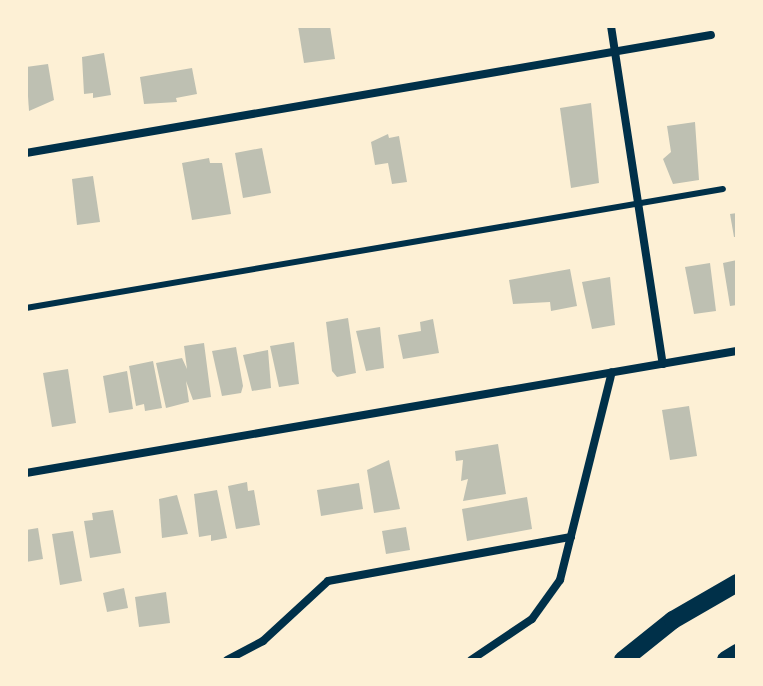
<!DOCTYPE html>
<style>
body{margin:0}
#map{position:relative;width:763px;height:686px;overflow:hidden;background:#fdf0d5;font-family:Jost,sans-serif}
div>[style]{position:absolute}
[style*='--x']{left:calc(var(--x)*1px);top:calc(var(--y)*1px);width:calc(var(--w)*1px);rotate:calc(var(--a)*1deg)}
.building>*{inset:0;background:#bec0b2}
.service>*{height:6px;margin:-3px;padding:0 3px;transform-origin:3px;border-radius:3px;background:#003049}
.minor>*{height:8px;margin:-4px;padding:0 4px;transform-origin:4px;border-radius:4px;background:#003049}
.primary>*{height:18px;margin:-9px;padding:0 9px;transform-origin:9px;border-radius:9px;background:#003049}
span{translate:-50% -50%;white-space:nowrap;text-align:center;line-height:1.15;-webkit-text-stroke:8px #fdf0d5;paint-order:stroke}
.frame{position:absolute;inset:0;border:28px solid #fdf0d5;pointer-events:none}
</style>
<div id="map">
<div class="building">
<i style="clip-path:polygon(298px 26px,330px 26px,335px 59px,304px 63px)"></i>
<i style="clip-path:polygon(104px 53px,111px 95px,93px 98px,93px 93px,84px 94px,82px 57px)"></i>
<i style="clip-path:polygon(48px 64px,54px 100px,29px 111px,26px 67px)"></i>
<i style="clip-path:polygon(192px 68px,197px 94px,176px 98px,177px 102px,144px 104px,140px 77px)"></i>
<i style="clip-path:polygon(591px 103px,599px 183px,571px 188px,560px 108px)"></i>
<i style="clip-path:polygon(695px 122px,699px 180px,673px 184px,663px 159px,671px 152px,667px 126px)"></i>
<i style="clip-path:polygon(388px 134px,389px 138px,399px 136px,407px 182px,392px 184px,388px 163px,375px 165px,371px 142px)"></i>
<i style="clip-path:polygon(262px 148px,271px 193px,243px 198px,235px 153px)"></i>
<i style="clip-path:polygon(209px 158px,210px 163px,222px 163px,231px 214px,192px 220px,182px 163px)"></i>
<i style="clip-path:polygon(93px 176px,100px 222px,77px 225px,72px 179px)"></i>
<i style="clip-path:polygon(737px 213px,737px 237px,734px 237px,730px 214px)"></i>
<i style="clip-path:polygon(737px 260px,737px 305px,730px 306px,723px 263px)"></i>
<i style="clip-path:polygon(710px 263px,716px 311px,694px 314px,685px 267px)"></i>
<i style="clip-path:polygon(570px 269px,577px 306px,551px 311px,550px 302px,513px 304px,509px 280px)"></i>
<i style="clip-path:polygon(610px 277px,615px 325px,592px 329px,582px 282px)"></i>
<i style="clip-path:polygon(348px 318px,356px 373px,337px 377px,332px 371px,326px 322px)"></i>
<i style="clip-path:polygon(433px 319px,439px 353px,403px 359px,398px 335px,421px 331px,420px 322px)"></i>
<i style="clip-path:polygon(380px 327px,384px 368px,366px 371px,356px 331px)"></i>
<i style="clip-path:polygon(294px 342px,299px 384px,279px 387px,270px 346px)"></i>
<i style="clip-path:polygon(204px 343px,211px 397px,193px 400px,186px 381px,189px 402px,166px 408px,156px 363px,182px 358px,187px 369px,184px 346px)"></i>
<i style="clip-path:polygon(236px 347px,243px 386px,241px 393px,222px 396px,212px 351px)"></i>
<i style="clip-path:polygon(268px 350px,271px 388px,252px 391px,243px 355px)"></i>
<i style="clip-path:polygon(153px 361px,162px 408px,145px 411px,144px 404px,136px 406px,129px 366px)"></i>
<i style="clip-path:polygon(68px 369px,76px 423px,52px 427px,43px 373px)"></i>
<i style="clip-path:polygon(127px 371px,133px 409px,109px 413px,103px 376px)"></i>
<i style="clip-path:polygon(689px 406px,697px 456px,670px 460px,662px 410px)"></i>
<i style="clip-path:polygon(498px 444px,506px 494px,463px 501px,468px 479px,461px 481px,463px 460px,456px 461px,455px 451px)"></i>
<i style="clip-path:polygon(389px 460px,400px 509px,374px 513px,367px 470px)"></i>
<i style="clip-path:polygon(247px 482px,248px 491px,254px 490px,260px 525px,236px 529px,228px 486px)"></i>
<i style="clip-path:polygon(359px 483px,363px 509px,321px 516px,317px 490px)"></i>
<i style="clip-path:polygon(217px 490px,227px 538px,211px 541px,211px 535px,199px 537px,194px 494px)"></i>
<i style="clip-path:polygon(177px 495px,188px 534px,162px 538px,159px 499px)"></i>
<i style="clip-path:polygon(527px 497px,532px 529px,467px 541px,462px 509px)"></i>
<i style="clip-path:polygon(113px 510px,121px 553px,90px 558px,84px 521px,93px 520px,92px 513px)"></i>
<i style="clip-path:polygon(406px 527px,410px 550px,386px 554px,382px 531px)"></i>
<i style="clip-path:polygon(38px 528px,43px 559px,26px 562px,26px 530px)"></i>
<i style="clip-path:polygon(73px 531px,82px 581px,60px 585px,52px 534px)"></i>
<i style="clip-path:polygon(124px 588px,128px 608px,107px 612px,103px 593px)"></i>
<i style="clip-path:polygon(166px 592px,170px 623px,139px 627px,135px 597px)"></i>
</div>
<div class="service">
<i style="--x:26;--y:308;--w:707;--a:-9.69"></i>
</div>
<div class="minor">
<i style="--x:611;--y:26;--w:342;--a:81.3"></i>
<i style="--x:26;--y:153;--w:695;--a:-9.77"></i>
<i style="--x:26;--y:473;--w:721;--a:-9.74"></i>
<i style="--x:227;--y:660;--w:41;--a:-27.8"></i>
<i style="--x:263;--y:641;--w:88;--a:-42.7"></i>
<i style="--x:328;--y:581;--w:247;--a:-10.3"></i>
<i style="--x:471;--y:660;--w:73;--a:-33.9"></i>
<i style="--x:532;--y:619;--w:48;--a:-54.3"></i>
<i style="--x:560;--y:580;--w:214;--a:-76"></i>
</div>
<div class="primary">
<i style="--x:623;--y:660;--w:64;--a:-38.7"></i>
<i style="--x:673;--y:620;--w:74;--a:-30"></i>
<i style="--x:726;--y:660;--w:13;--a:-32"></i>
</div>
<div class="frame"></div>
</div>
